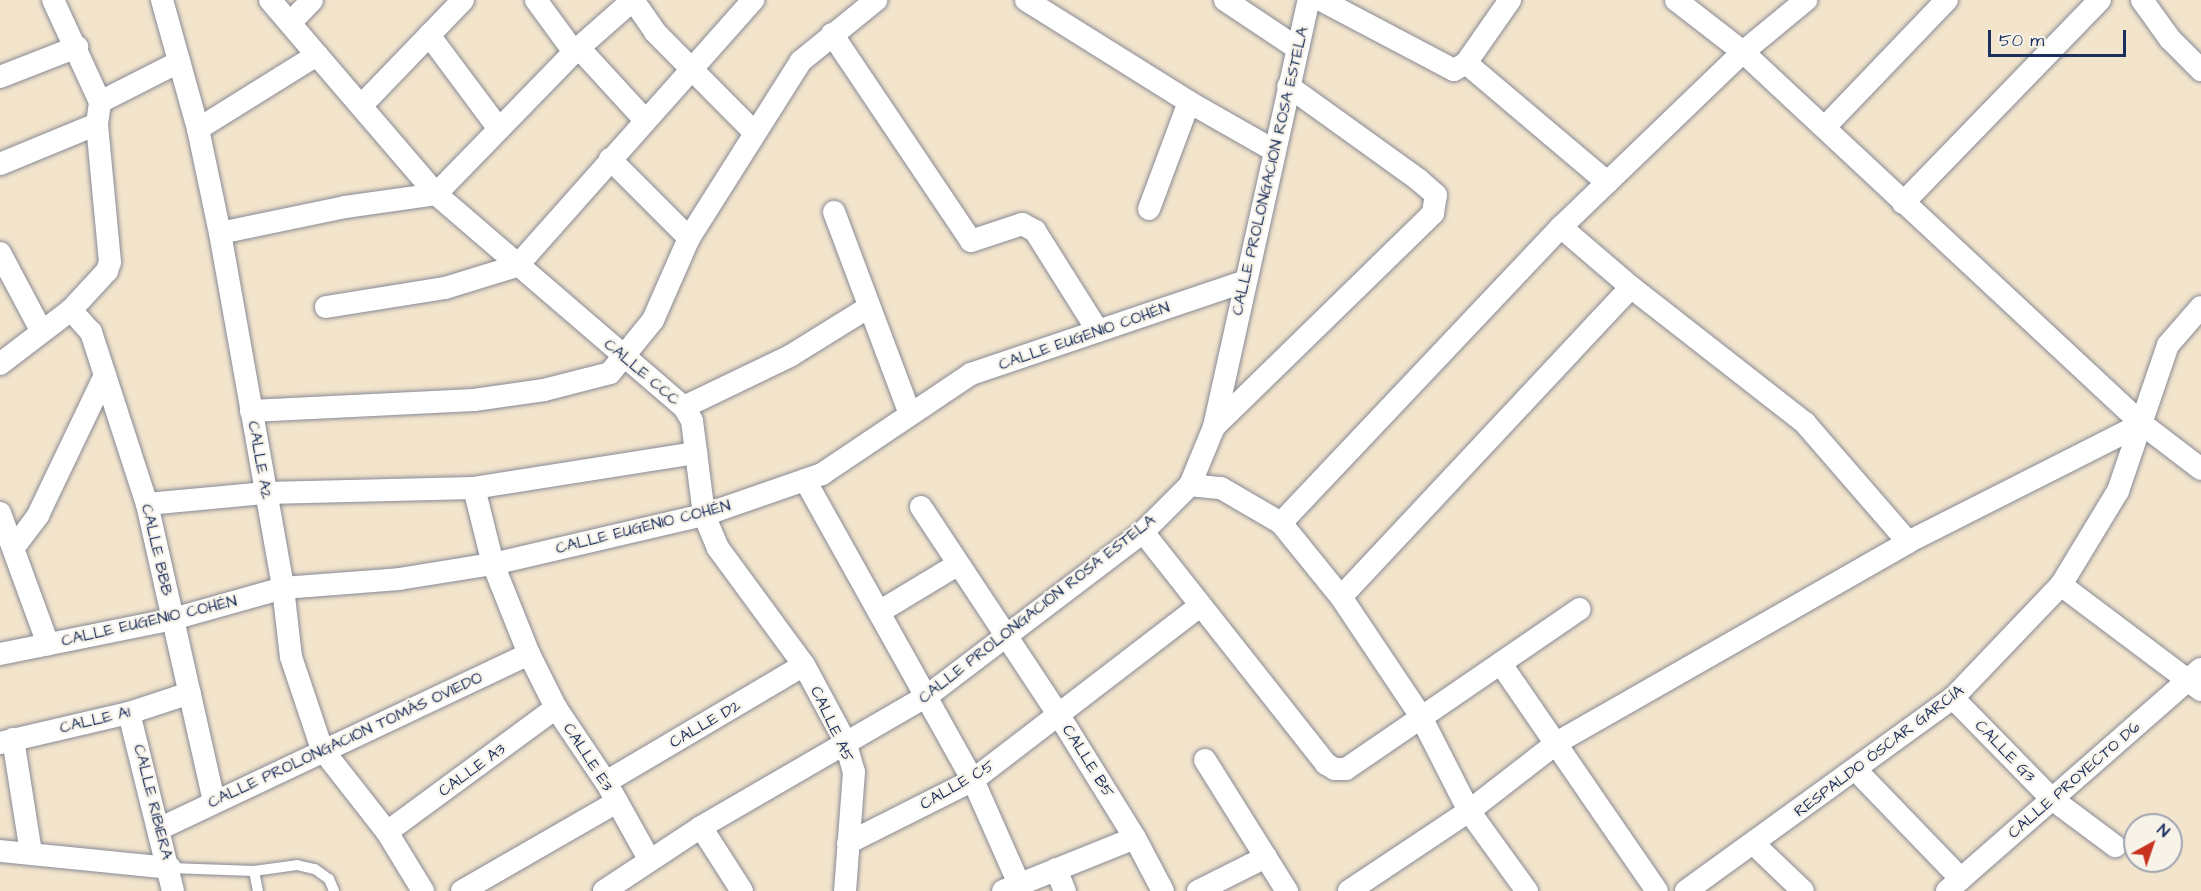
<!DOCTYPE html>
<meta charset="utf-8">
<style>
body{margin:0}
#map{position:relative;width:2201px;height:891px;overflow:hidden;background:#f3e4cc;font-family:"Architects Daughter",sans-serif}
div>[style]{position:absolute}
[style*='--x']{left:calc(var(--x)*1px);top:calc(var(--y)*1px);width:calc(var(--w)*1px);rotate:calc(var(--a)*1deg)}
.roads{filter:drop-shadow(0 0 2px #878a95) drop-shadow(0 0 2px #878a95)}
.lane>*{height:10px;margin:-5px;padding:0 5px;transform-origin:5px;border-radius:5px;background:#fff}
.street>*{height:22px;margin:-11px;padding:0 11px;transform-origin:11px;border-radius:11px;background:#fff}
span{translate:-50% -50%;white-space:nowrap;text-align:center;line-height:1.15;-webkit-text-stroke:4.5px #f7f3e8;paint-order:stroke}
.street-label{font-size:16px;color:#1b2f5e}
.north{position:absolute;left:2123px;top:813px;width:60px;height:60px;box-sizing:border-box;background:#f7f3e8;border:2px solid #9fa5b1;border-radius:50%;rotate:40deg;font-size:16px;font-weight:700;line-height:24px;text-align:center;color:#1b2f5e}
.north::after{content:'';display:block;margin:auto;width:21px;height:27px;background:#c8321e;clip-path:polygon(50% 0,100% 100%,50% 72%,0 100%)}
.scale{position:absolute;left:1988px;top:30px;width:138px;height:27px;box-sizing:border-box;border:3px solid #1b2f5e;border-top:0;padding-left:8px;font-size:18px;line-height:21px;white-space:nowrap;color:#1b2f5e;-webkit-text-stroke:4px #f7f3e8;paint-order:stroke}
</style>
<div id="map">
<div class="roads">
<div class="lane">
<i style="--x:170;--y:868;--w:84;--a:2"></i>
<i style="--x:254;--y:871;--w:43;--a:-7.9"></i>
<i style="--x:297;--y:865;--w:18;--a:13"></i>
<i style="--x:315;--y:869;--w:17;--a:36"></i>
<i style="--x:329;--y:879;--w:13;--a:67"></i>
<i style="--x:254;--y:871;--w:20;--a:79"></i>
</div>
<div class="street">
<i style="--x:162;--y:0;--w:134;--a:74.4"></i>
<i style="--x:198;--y:129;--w:106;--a:78.1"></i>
<i style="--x:220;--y:233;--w:361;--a:79.9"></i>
<i style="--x:283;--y:588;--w:69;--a:83.4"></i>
<i style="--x:291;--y:657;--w:97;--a:71.4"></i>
<i style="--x:322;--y:749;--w:105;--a:51.9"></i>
<i style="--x:387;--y:832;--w:69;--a:58.6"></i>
<i style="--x:536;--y:0;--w:64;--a:53.8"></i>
<i style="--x:633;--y:0;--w:39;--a:55"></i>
<i style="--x:655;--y:32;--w:141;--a:45.3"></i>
<i style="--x:1026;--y:0;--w:192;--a:32"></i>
<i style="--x:1189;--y:102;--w:97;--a:29.7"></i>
<i style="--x:1225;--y:0;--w:87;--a:33.7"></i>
<i style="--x:1321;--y:0;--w:150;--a:27.8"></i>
<i style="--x:1454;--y:70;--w:14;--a:-30"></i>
<i style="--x:1466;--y:63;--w:77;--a:-55.1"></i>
<i style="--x:1676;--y:0;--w:85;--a:37.8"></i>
<i style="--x:1743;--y:52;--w:546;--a:42.99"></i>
<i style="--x:2142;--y:424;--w:74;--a:37.3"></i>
<i style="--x:2142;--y:0;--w:48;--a:54.3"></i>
<i style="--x:2170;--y:39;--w:44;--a:45"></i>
<i style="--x:291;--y:22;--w:30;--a:-46"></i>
<i style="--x:832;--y:34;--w:249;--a:56.1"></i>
<i style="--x:971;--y:241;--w:54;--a:-18.4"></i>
<i style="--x:1022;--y:224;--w:15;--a:28"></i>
<i style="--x:1035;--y:231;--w:118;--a:57.8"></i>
<i style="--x:429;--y:35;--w:117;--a:53.3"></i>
<i style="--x:579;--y:48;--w:98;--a:47.5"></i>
<i style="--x:317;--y:55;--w:183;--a:49.4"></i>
<i style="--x:436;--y:194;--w:327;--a:40.7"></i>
<i style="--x:684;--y:407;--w:16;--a:60"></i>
<i style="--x:692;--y:421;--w:95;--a:82.7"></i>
<i style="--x:704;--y:515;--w:36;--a:67"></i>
<i style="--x:718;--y:548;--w:145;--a:53.7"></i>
<i style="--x:804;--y:665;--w:86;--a:61.7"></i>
<i style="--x:845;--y:741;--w:32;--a:74"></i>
<i style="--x:854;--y:772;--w:119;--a:94.3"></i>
<i style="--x:1466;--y:63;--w:185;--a:40.2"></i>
<i style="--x:0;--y:77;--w:83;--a:-21.3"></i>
<i style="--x:100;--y:102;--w:89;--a:-26.9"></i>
<i style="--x:361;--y:106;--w:147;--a:-46.1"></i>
<i style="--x:1825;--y:127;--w:176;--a:-46.2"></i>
<i style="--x:198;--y:129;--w:140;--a:-31.9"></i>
<i style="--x:317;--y:55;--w:72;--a:-130.5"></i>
<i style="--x:610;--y:159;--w:112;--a:45"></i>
<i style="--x:0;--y:164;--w:105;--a:-22.4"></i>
<i style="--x:97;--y:124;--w:22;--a:-82"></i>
<i style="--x:100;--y:102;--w:112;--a:-114.7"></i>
<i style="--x:1903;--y:203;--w:283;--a:-45.9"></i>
<i style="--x:1149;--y:209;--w:114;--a:-69.5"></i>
<i style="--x:834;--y:212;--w:216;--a:69.4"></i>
<i style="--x:1561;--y:227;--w:92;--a:40.6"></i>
<i style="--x:1631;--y:287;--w:221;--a:38"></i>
<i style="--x:1805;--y:423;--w:157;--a:49.1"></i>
<i style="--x:220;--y:233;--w:128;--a:-11.7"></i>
<i style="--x:345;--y:207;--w:92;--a:-8.1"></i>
<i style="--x:436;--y:194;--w:198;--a:-45.8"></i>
<i style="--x:574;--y:52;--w:79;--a:-41.4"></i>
<i style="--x:0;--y:253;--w:89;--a:62"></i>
<i style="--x:326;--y:307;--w:121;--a:-9.1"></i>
<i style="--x:445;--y:288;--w:75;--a:-17"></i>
<i style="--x:517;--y:266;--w:356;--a:-48.4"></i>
<i style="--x:71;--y:310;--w:30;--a:48"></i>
<i style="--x:91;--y:332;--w:181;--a:72"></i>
<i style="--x:147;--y:504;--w:305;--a:77.3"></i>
<i style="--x:0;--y:364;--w:89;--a:-37.3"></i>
<i style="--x:71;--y:310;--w:53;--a:-47.3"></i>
<i style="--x:107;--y:271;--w:9;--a:-72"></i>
<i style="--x:110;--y:262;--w:139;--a:-95.4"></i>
<i style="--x:684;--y:407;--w:118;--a:-25.7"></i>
<i style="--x:790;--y:356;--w:93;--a:-31.8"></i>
<i style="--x:251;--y:411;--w:223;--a:-2.8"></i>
<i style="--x:474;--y:400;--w:71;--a:-8.1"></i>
<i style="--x:544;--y:390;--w:68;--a:-14.4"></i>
<i style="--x:610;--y:373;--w:68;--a:-50.9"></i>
<i style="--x:653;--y:320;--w:90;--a:-66.3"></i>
<i style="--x:689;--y:238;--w:209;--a:-57.7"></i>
<i style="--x:801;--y:61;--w:97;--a:-39.1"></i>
<i style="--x:1214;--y:427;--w:306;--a:-44.3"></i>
<i style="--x:1433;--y:213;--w:18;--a:-81"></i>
<i style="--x:1436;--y:195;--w:23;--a:-139"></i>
<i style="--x:1419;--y:180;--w:161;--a:-144.3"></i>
<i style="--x:805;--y:480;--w:344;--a:60.8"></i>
<i style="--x:973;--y:780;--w:114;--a:66.1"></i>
<i style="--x:1190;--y:485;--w:31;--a:6"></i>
<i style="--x:1221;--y:488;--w:69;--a:30.3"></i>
<i style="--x:1281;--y:523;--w:95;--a:51"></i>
<i style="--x:1341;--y:597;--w:142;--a:56.2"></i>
<i style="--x:1420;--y:715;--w:108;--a:63"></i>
<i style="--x:1469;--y:811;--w:99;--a:54.1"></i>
<i style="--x:474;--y:488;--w:78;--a:76"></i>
<i style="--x:493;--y:564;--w:97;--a:68.2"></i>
<i style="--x:529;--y:654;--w:60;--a:63.4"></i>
<i style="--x:556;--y:708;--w:89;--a:56"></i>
<i style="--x:606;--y:782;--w:88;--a:60.8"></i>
<i style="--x:147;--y:504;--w:120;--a:-5.3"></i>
<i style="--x:266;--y:493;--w:208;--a:-1.4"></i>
<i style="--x:474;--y:488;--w:225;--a:-9"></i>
<i style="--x:921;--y:507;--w:252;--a:56.5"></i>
<i style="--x:1060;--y:717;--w:142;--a:58.2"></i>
<i style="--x:1135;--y:838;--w:60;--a:62.2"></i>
<i style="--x:0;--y:513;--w:140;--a:69.9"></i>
<i style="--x:1281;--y:523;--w:407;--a:-46.6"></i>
<i style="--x:1561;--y:227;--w:252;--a:-43.9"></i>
<i style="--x:1743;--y:52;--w:82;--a:-39.5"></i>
<i style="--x:1143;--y:532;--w:295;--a:51.7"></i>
<i style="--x:1326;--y:764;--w:10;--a:29"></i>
<i style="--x:1335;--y:769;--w:11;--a:0"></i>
<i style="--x:1346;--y:769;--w:283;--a:-34.4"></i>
<i style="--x:15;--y:546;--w:39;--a:-53"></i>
<i style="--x:38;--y:515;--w:155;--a:-64.4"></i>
<i style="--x:2061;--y:585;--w:175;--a:36.9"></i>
<i style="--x:1341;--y:597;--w:424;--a:-46.9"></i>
<i style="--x:879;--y:612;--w:91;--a:-31.1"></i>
<i style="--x:0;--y:654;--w:177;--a:-11.4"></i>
<i style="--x:173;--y:619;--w:114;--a:-15.7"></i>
<i style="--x:283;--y:588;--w:116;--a:-4.4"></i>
<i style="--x:399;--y:579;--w:95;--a:-9.1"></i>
<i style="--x:493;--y:564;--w:217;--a:-13.1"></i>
<i style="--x:704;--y:515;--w:125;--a:-19.2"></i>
<i style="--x:822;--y:474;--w:179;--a:-33.9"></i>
<i style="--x:971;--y:374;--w:289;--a:-18.7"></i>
<i style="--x:1501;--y:664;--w:275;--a:55.5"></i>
<i style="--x:1953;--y:698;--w:141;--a:45.6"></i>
<i style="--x:2052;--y:799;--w:79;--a:36.7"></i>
<i style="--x:129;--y:713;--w:183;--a:76.1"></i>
<i style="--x:13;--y:739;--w:115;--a:81"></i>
<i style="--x:0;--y:743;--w:132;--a:-13.1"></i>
<i style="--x:129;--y:713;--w:64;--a:-18.2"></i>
<i style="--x:1205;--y:760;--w:155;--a:58"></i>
<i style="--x:1856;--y:770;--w:151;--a:46.1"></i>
<i style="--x:606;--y:782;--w:230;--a:-30.6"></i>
<i style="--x:701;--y:827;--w:76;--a:57.4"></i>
<i style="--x:161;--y:828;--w:407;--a:-25.3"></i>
<i style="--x:387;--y:832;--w:210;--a:-36.3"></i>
<i style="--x:848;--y:843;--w:140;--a:-26.7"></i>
<i style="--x:973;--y:780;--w:286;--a:-37.5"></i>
<i style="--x:1755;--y:845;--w:66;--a:43.8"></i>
<i style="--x:0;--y:851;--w:171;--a:5.7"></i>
<i style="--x:1056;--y:869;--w:24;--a:68"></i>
<i style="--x:462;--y:891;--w:179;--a:-29.9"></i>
<i style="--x:604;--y:891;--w:116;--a:-33.4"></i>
<i style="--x:701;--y:827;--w:261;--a:-30.1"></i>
<i style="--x:927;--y:696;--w:271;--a:-37.2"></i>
<i style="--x:1143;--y:532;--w:66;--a:-45"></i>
<i style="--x:1190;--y:485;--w:63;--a:-67.5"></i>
<i style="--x:1214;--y:427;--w:437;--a:-77.5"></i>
<i style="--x:1003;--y:891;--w:142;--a:-21.9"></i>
<i style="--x:1198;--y:891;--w:76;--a:-26.6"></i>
<i style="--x:1349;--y:891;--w:144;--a:-33.7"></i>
<i style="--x:1469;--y:811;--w:113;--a:-37.8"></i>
<i style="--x:1558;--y:742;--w:403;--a:-29.7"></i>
<i style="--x:1908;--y:542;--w:262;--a:-26.8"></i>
<i style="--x:1686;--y:891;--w:329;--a:-35.9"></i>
<i style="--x:1953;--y:698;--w:156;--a:-46.3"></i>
<i style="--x:2061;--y:585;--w:110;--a:-58.8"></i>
<i style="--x:2118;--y:491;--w:154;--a:-71.1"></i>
<i style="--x:2168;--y:345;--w:50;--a:-49"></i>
<i style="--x:1947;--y:891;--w:337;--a:-41.2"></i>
</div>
</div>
<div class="street-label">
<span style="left:1270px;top:171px;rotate:-77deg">CALLE PROLONGACIÓN ROSA ESTELA</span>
<span style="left:1084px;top:336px;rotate:-19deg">CALLE EUGENIO COHÉN</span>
<span style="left:642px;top:372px;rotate:40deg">CALLE CCC</span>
<span style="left:260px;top:460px;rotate:80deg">CALLE A2</span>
<span style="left:643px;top:527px;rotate:-14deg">CALLE EUGENIO COHÉN</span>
<span style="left:157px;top:550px;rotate:77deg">CALLE BBB</span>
<span style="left:1037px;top:609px;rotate:-38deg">CALLE PROLONGACIÓN ROSA ESTELA</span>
<span style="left:149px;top:621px;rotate:-13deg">CALLE EUGENIO COHÉN</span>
<span style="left:95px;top:720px;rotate:-13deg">CALLE A1</span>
<span style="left:705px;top:724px;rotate:-30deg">CALLE D2</span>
<span style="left:832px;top:724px;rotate:65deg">CALLE A5</span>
<span style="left:345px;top:740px;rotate:-25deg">CALLE PROLONGACIÓN TOMÁS OVIEDO</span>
<span style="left:1879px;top:751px;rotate:-37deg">RESPALDO ÓSCAR GARCÍA</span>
<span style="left:2005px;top:751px;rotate:46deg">CALLE G3</span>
<span style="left:588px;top:757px;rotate:57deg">CALLE E3</span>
<span style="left:1088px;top:761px;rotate:58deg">CALLE B5</span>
<span style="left:472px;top:770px;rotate:-36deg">CALLE A3</span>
<span style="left:2074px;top:780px;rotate:-41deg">CALLE PROYECTO D6</span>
<span style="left:957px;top:785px;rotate:-30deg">CALLE C5</span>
<span style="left:153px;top:802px;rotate:76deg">CALLE RIBIERA</span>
</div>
<div class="north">N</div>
<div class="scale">50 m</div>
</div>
